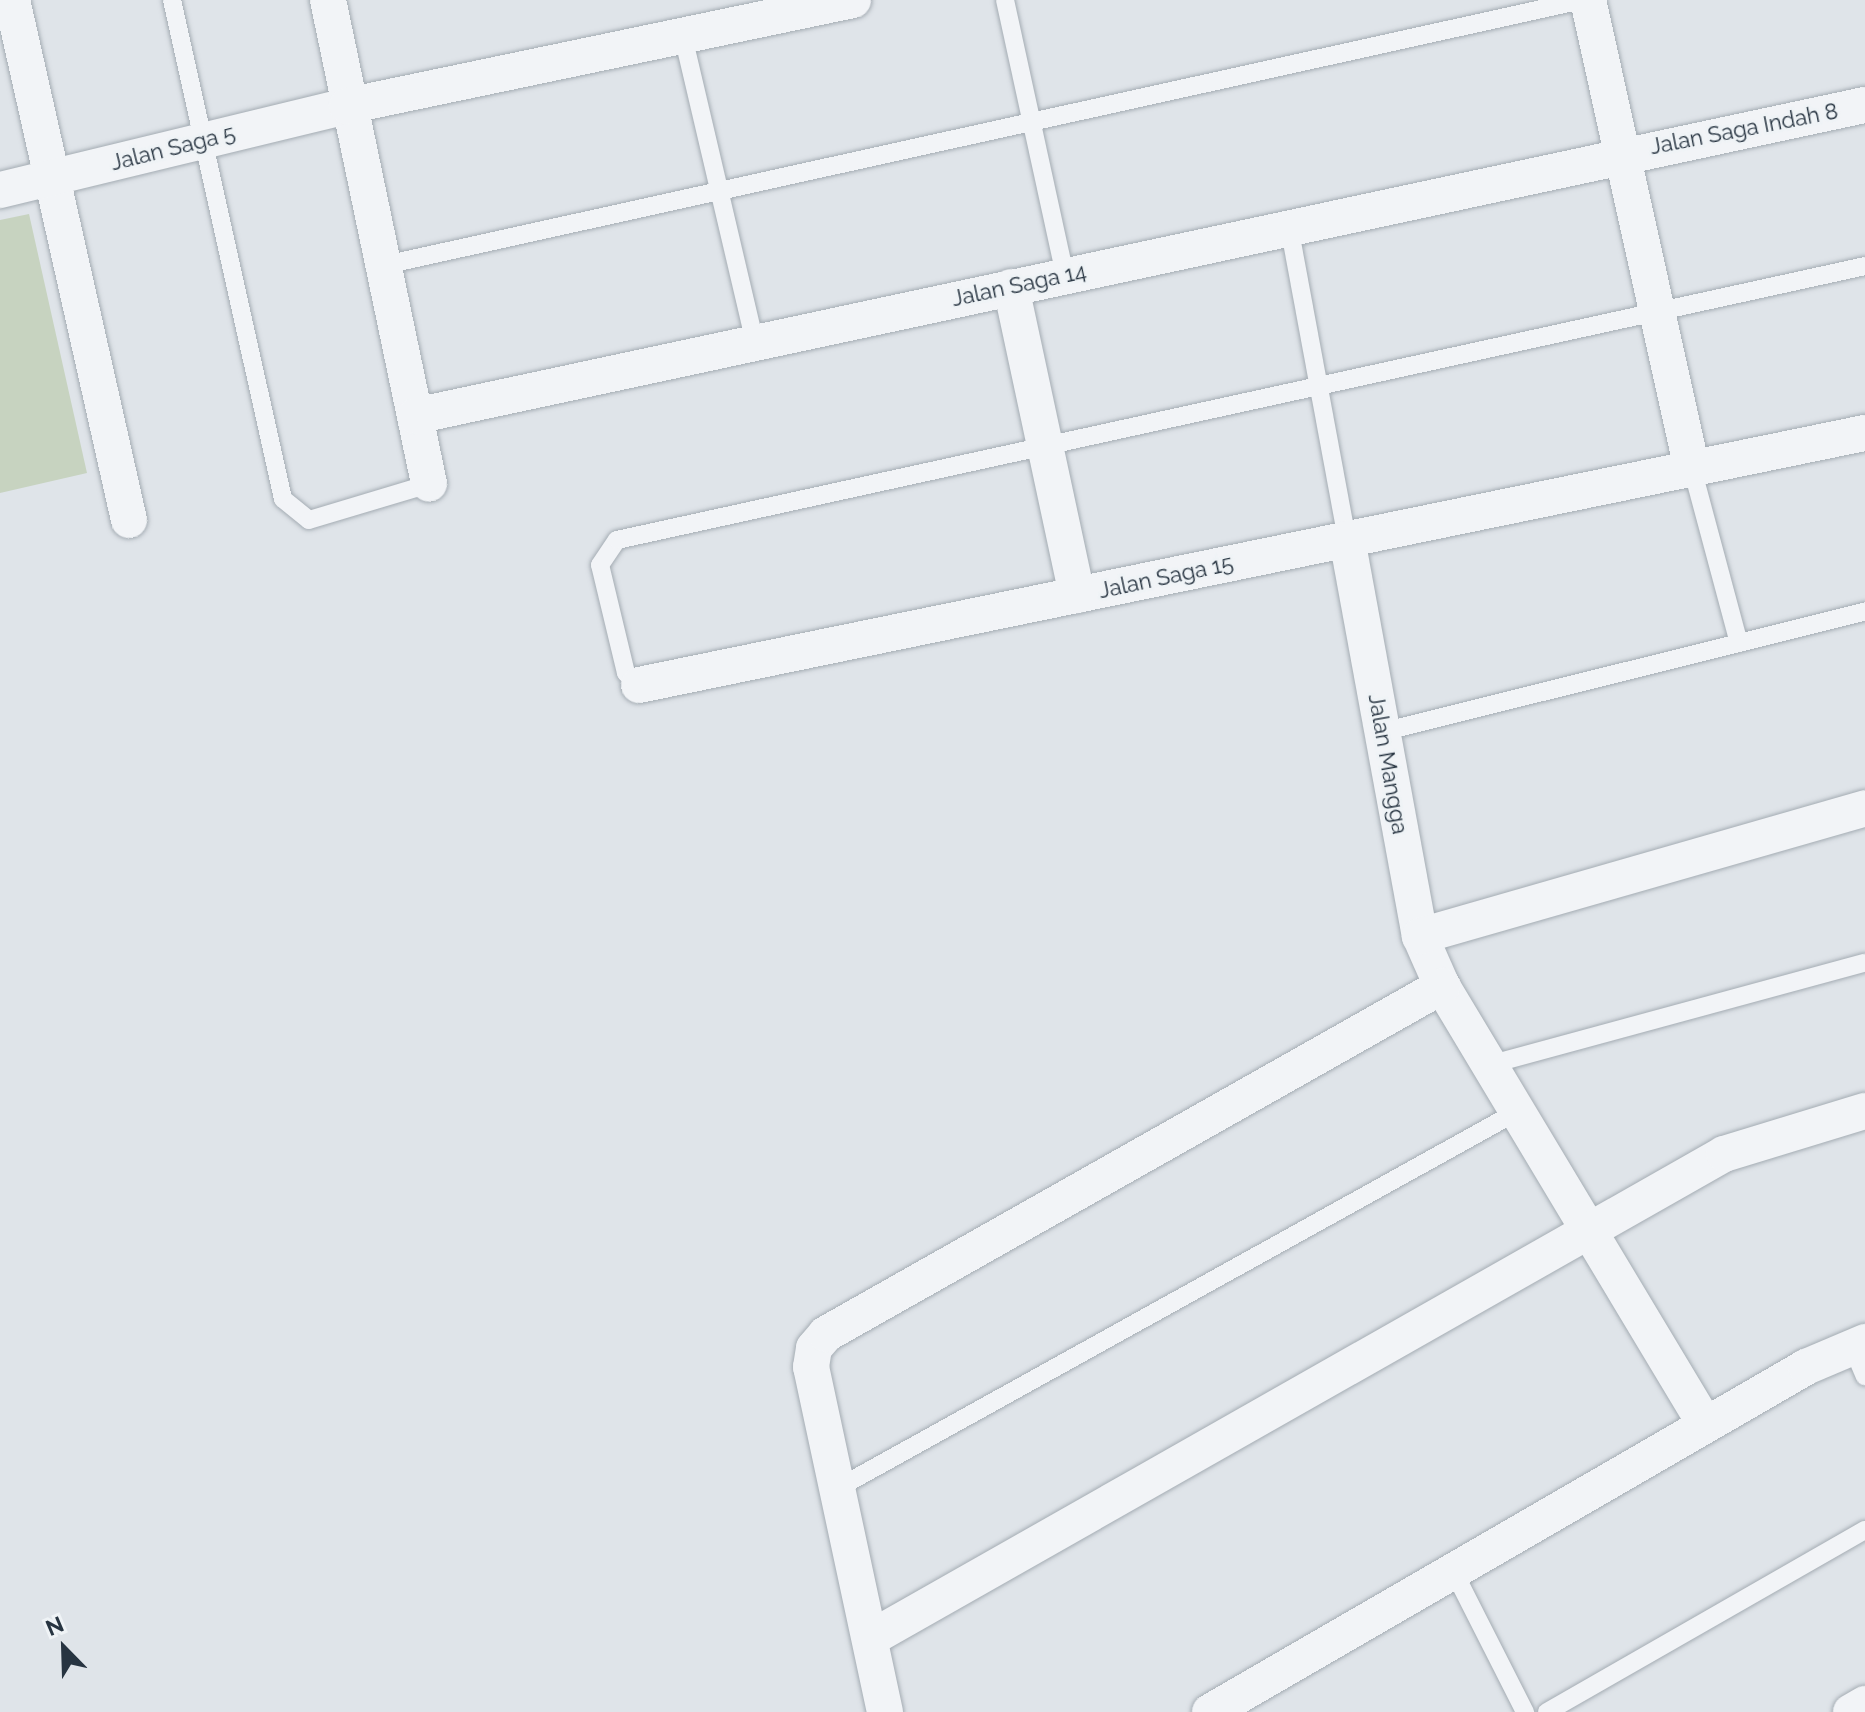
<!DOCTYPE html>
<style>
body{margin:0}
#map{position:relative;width:1865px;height:1712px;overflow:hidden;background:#dfe4e9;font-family:Raleway,sans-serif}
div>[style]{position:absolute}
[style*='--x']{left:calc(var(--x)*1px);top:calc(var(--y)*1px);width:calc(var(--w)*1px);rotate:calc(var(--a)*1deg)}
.green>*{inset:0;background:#c7d3c0}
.roads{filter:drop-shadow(0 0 2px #a4acb3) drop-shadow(0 0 2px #a4acb3)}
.lane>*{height:18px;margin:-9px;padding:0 9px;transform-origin:9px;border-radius:9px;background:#f2f4f7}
.street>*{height:36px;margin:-18px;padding:0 18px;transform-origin:18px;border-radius:18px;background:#f2f4f7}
span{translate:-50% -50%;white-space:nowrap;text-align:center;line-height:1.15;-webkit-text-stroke:6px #eff3f6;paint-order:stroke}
.street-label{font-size:22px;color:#273441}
.north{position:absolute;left:24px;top:1608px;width:80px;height:80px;-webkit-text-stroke:6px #eff3f6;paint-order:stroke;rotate:337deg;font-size:22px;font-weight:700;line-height:32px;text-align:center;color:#273441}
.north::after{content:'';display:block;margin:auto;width:28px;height:36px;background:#273441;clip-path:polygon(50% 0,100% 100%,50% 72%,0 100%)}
</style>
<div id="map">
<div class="green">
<i style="clip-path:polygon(29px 214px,87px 473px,0 493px,0 220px)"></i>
</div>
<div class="roads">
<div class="lane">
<i style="--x:172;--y:0;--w:511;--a:77.46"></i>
<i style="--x:283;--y:499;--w:33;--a:39"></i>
<i style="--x:309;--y:520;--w:125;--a:-16.7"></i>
<i style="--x:1005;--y:0;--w:281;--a:77.7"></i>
<i style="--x:683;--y:36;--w:314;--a:76.8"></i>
<i style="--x:1289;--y:226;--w:318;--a:79.5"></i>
<i style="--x:385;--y:265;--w:1226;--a:-12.48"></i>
<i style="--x:1692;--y:468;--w:181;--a:75"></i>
<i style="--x:639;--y:685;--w:18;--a:-137"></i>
<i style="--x:626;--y:673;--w:111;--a:-103.5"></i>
<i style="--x:600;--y:565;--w:30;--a:-56"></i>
<i style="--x:617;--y:540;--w:1278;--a:-12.38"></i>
<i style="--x:1382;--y:732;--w:498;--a:-14"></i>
<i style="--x:1492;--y:1064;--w:386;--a:-15.2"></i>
<i style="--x:1852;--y:1346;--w:33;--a:67"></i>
<i style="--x:838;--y:1488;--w:778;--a:-29"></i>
<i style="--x:1455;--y:1574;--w:155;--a:63.1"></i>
<i style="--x:1547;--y:1712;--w:366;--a:-29.8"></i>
</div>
<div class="street">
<i style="--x:12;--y:0;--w:533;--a:77.32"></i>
<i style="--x:328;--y:0;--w:494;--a:78.2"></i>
<i style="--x:1588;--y:0;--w:479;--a:77.5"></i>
<i style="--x:0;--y:190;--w:357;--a:-13.6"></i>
<i style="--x:347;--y:106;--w:517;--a:-11.83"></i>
<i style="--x:1011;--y:287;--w:315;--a:77.9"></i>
<i style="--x:415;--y:416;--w:1483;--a:-12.11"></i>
<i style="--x:1347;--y:539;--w:404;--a:79.6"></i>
<i style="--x:1420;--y:936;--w:55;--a:66.3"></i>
<i style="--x:1442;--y:986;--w:511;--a:59.02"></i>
<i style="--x:639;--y:685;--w:1252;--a:-11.62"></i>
<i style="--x:1420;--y:936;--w:463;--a:-16"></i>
<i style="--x:871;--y:1638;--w:981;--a:-29.57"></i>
<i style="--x:1724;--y:1154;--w:147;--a:-17"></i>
<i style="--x:885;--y:1712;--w:353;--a:-102.1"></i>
<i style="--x:811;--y:1367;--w:19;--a:-81"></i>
<i style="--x:814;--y:1348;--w:18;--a:-49"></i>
<i style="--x:826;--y:1334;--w:708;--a:-29.46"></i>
<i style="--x:1210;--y:1712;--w:689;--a:-30.06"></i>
<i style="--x:1806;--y:1367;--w:64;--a:-23"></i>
<i style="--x:1851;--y:1712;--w:16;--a:-30"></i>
</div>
</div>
<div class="street-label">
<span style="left:1744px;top:129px;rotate:-11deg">Jalan Saga Indah 8</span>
<span style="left:173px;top:148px;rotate:-14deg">Jalan Saga 5</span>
<span style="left:1019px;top:285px;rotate:-12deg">Jalan Saga 14</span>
<span style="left:1166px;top:577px;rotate:-12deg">Jalan Saga 15</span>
<span style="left:1388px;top:764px;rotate:80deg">Jalan Mangga</span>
</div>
<div class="north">N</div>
</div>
